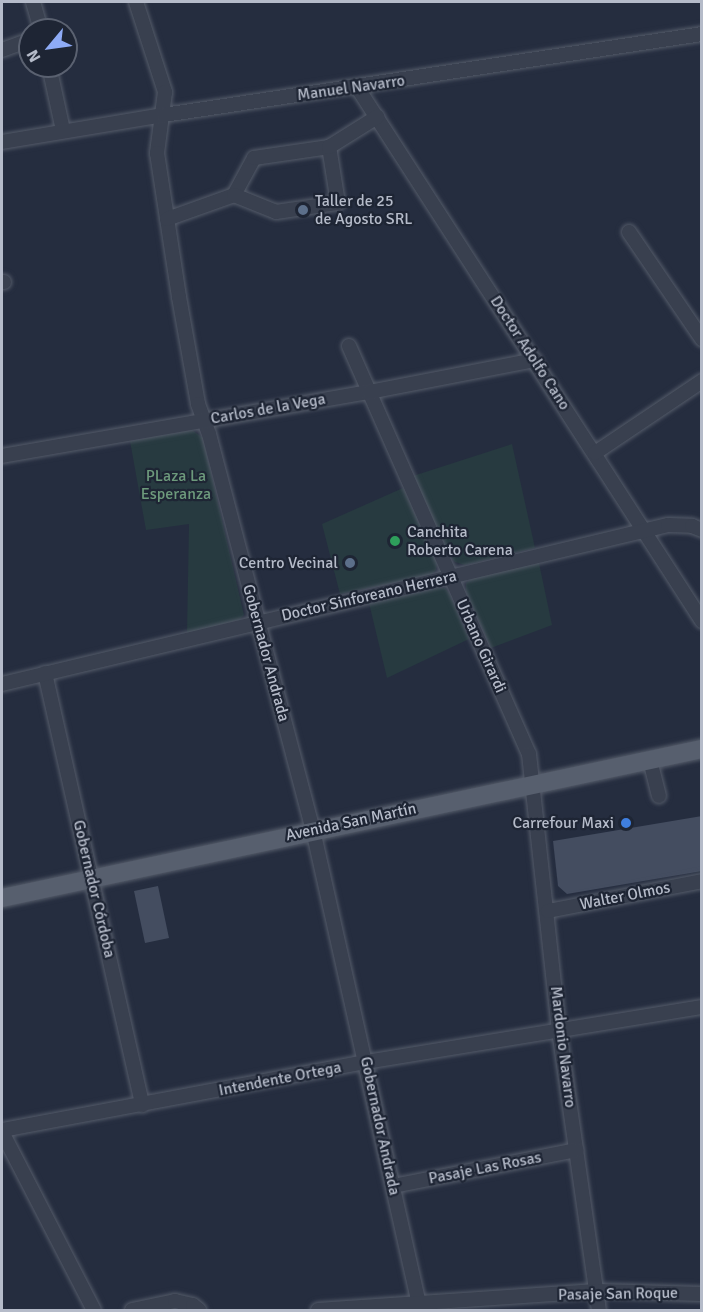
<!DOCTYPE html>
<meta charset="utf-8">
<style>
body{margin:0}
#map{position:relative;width:703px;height:1312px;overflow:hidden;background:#252d3f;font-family:Signika,sans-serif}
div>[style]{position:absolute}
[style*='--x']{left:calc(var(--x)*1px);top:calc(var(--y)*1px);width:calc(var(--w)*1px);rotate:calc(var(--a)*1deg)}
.green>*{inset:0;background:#273a40}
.building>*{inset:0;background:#444d60}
.roads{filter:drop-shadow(0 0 2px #545b69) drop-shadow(0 0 2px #545b69)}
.minor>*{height:14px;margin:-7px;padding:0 7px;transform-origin:7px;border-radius:7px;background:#39404f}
.major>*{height:18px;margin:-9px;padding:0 9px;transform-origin:9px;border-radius:9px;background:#575f6e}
.dots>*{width:16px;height:16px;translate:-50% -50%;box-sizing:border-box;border:3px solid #1e2534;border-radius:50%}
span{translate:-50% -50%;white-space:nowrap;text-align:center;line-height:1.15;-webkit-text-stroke:4.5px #1e2534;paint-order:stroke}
.street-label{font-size:16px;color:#b5bbc9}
.poi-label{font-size:16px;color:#b5bbc9}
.left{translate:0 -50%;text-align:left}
.right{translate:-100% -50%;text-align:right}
.park-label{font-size:16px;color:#6d9a7c}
.frame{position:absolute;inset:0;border:3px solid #b5bbc9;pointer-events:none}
.north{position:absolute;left:18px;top:18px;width:60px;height:60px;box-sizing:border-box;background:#1e2534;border:2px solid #5a6170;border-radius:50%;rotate:241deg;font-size:16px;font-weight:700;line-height:24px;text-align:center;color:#b5bbc9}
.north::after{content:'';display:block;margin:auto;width:21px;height:27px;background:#8eabf6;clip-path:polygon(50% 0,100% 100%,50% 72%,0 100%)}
</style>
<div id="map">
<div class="green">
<i style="clip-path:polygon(192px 430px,203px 438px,244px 615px,239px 620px,187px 633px,189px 524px,146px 530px,130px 441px)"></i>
<i style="clip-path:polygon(512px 444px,535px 548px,465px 565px,455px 562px,449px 556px,413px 476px)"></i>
<i style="clip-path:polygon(403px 488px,437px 563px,436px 570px,431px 575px,340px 594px,322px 524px)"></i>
<i style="clip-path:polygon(539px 563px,552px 625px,491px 648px,466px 592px,466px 583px,473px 578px)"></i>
<i style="clip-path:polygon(438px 588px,445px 588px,449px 593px,469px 639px,387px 678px,369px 603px)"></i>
</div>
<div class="building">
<i style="clip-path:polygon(702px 816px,702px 871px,567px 894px,558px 886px,553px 841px)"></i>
<i style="clip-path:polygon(158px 886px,169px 938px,145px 943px,134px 891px)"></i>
</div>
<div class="roads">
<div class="minor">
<i style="--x:33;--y:2;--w:29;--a:74"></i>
<i style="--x:136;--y:2;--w:95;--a:72.1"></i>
<i style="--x:165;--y:92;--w:62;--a:97.5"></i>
<i style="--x:157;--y:153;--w:146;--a:81.3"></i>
<i style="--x:179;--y:297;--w:109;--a:79.9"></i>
<i style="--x:198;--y:404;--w:32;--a:70"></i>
<i style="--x:209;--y:434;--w:409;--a:75.3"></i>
<i style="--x:313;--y:830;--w:487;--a:77.4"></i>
<i style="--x:2;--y:50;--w:30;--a:-20"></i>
<i style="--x:49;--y:66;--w:66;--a:77.7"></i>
<i style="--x:357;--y:87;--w:636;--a:57.13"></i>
<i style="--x:2;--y:142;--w:164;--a:-9.5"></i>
<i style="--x:164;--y:115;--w:544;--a:-8.56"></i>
<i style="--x:234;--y:195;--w:42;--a:-61.6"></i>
<i style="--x:254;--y:158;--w:76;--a:-8.3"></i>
<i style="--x:167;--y:219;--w:71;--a:-19.7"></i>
<i style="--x:234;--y:195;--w:45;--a:22"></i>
<i style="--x:276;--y:212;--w:63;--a:-8.3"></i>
<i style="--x:338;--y:203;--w:57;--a:-99.1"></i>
<i style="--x:329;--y:147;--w:57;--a:-32"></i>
<i style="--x:629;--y:232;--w:130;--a:55.7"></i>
<i style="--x:2;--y:282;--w:2;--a:0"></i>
<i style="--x:349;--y:346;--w:446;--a:66.2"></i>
<i style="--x:529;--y:754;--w:278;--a:83.8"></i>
<i style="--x:559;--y:1030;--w:283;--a:81.9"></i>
<i style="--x:595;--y:453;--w:129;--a:-33.9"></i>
<i style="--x:2;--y:456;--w:373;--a:-9.9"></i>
<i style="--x:369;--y:392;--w:169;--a:-10.9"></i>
<i style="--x:45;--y:673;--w:443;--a:77.3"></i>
<i style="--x:2;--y:684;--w:685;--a:-13.43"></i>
<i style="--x:668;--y:525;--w:24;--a:2"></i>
<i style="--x:692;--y:526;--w:11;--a:22"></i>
<i style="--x:650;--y:760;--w:37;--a:76"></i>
<i style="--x:548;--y:911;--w:157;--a:-11"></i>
<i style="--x:2;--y:1130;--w:370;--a:-10.6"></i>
<i style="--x:366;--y:1062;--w:340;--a:-9.3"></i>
<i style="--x:2;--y:1132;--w:200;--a:62.7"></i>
<i style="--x:393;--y:1186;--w:187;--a:-11.1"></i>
<i style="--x:132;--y:1310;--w:44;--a:-11.8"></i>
<i style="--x:175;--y:1301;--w:18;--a:13"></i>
<i style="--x:193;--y:1305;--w:8;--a:40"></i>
<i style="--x:318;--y:1310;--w:279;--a:-3.9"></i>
<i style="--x:596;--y:1291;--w:106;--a:1.6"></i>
</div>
<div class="major">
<i style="--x:2;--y:898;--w:716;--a:-12.02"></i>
</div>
</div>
<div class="dots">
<i style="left:303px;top:210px;background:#5c6f8a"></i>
<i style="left:395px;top:541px;background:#2e9e5b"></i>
<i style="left:350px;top:563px;background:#5c6f8a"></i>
<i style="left:626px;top:823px;background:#3f7fe0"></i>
</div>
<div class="street-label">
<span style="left:351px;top:88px;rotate:-8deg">Manuel Navarro</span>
<span style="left:530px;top:353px;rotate:57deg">Doctor Adolfo Cano</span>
<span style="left:268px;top:409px;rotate:-10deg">Carlos de la Vega</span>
<span style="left:369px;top:596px;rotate:-13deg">Doctor Sinforeano Herrera</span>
<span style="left:481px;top:646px;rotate:66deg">Urbano Girardi</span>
<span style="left:266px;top:653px;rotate:75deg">Gobernador Andrada</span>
<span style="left:351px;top:822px;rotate:-12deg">Avenida San Martín</span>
<span style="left:94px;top:889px;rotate:77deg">Gobernador Córdoba</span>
<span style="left:625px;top:896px;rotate:-11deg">Walter Olmos</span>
<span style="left:563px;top:1047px;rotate:83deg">Mardonio Navarro</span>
<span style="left:280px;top:1079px;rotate:-11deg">Intendente Ortega</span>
<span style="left:380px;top:1126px;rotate:78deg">Gobernador Andrada</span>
<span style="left:485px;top:1168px;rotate:-11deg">Pasaje Las Rosas</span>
<span style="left:618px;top:1294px;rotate:-1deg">Pasaje San Roque</span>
</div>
<div class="poi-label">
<span class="left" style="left:315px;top:210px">Taller de 25<br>de Agosto SRL</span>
<span class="left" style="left:407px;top:541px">Canchita<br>Roberto Carena</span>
<span class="right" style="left:338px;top:563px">Centro Vecinal</span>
<span class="right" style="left:614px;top:823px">Carrefour Maxi</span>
</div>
<div class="park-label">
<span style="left:176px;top:485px">PLaza La<br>Esperanza</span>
</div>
<div class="frame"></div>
<div class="north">N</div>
</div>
